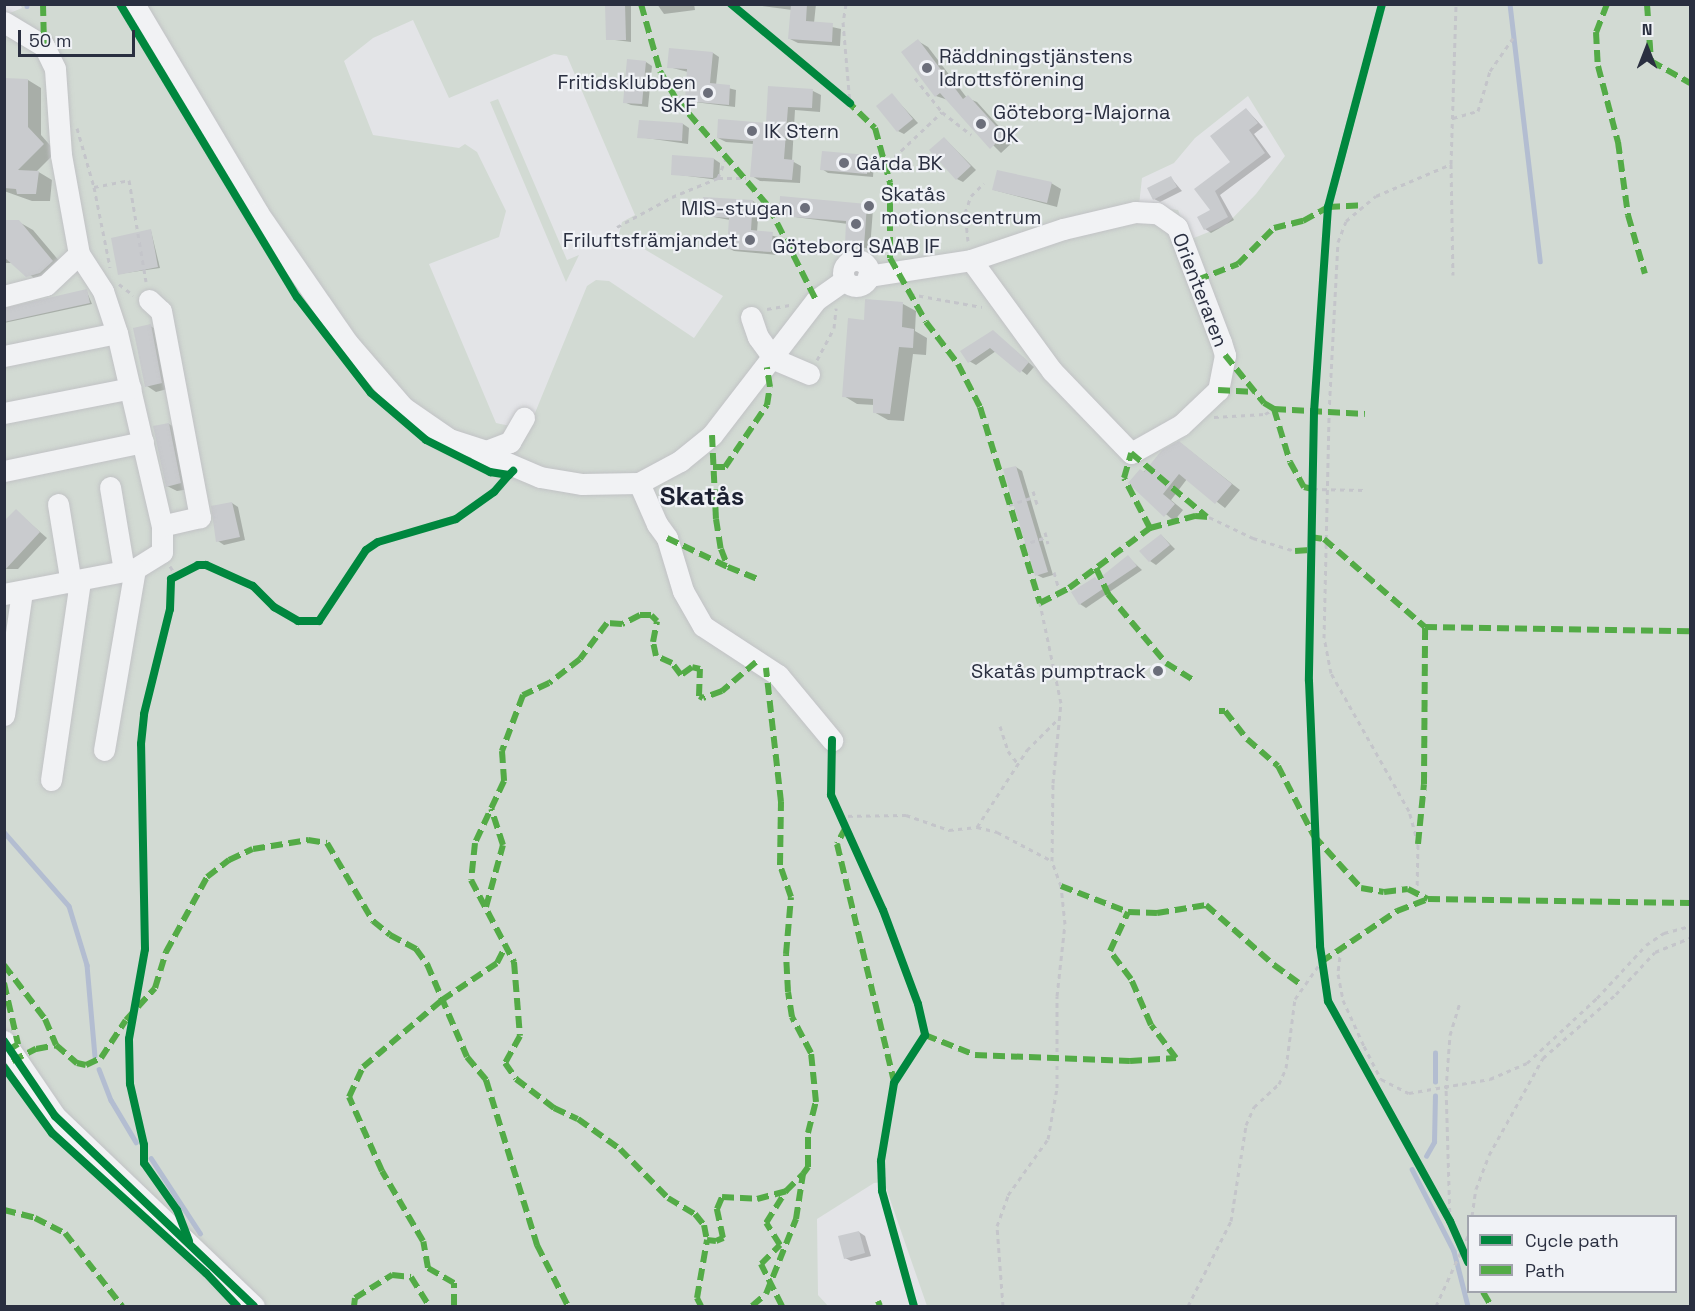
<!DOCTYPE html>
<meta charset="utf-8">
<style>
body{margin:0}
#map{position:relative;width:1695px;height:1311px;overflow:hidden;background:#e3e4e7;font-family:"Space Grotesk",sans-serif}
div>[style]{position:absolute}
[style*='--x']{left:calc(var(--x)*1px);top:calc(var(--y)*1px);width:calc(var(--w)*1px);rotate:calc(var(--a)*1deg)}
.green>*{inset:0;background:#d2dad3}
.shadow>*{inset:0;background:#0003}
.stream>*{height:4.5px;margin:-2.25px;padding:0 2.25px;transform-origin:2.25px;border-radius:2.25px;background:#b3bdd1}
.building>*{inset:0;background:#c9cbce}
.path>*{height:3px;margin-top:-1.5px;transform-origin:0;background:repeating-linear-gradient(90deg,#c4c5ca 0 4.5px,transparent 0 9px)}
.roads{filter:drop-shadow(0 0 2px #c1c2c5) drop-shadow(0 0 2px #c1c2c5)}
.minor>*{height:21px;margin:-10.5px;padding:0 10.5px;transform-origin:10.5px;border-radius:10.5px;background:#f1f2f4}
.minor>.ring{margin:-10.5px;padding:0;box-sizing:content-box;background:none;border:21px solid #f1f2f4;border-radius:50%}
.quiet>*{height:6px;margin-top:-3px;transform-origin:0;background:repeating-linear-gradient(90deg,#53ab46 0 12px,transparent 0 18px)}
.cycleway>*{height:8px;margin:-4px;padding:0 4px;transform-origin:4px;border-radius:4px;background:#00873e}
.dots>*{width:16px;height:16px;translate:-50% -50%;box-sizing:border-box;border:3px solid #f0f2f6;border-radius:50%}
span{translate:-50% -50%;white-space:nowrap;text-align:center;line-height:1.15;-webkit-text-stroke:4.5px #f0f2f6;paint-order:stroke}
.poi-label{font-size:20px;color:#2a2f40}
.left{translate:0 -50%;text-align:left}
.right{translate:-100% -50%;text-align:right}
.street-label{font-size:20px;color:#2a2f40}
.district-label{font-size:26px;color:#1c2031;font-weight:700}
.frame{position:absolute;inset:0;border:6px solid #2a2f40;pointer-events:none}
.legend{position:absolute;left:1467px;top:1215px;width:210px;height:78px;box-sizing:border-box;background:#f0f2f6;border:2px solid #a1a4ad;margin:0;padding:8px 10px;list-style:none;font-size:18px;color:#2a2f40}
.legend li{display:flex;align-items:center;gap:12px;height:30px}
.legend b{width:30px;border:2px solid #a1a4ad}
.north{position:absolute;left:1617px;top:18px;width:60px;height:60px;-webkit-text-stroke:4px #f0f2f6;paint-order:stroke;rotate:0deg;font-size:16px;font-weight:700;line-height:24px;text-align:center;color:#2a2f40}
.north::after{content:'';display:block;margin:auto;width:21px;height:27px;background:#2a2f40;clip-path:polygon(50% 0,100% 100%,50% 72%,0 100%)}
.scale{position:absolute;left:18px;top:30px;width:117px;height:27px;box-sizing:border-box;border:3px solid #2a2f40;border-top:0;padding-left:8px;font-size:18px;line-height:21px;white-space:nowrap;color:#2a2f40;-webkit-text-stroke:4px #f0f2f6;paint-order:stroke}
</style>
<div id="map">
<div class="green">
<i style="clip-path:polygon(evenodd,20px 4px,1690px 5px,1690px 1306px,927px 1306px,884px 1182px,874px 1183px,817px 1219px,818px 1295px,828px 1306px,5px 1306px,5px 15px,22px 8px,20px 4px,413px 20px,449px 98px,554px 54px,567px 56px,635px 215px,622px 222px,619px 234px,723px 296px,694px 338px,609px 281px,596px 280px,587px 286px,528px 430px,496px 423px,429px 264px,499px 237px,506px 211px,477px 152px,465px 144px,459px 148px,373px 135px,344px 61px,373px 38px,413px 20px,20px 4px,1248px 96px,1285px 156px,1256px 194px,1226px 225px,1189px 240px,1178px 210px,1139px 205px,1142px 178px,1174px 163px,1195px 138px,1248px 96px,20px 4px,1468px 1216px,1676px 1216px,1676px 1292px,1468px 1292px,1468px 1216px)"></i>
<i style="clip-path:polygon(498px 99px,567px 260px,579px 255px,566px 282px,490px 102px)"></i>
</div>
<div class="shadow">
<i style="clip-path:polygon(606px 4px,631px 5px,631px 42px,607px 39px)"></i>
<i style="clip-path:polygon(657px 4px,694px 4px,695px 10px,664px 14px)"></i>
<i style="clip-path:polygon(748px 4px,816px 4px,814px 23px,841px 29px,840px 46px,798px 43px,790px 39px,792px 10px)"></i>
<i style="clip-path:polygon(918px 41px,928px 47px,967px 98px,977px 102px,1013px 142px,1001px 153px,948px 100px,936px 96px)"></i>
<i style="clip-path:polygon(713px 53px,719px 57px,716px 85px,736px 90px,735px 107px,686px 101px,688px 72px,669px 67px)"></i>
<i style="clip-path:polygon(646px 62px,652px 66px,648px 107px,631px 105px,624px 102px)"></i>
<i style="clip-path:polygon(4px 80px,28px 80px,41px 88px,41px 135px,56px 152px,37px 171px,52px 180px,50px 201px,32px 201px,4px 191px)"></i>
<i style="clip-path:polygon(770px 88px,813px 91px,821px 95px,820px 112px,795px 110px,792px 161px,801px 166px,800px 183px,760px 181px,752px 176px,754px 144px,726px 142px,718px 138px,767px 124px)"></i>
<i style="clip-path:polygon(892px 95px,918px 123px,904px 134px,898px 131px)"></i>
<i style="clip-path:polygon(1247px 110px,1263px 127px,1254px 134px,1271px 157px,1220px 195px,1234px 220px,1211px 233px,1205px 229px,1212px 210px,1196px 190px,1232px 162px)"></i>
<i style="clip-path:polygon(683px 124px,689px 128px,688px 144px,639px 137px)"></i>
<i style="clip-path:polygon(944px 138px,976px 170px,963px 182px,957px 179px)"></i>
<i style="clip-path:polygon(823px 153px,868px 157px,874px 160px,873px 177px,828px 173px,822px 169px)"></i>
<i style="clip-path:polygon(714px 159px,720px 163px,719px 180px,672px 174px)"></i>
<i style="clip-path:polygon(1171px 178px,1182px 191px,1160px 202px,1154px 199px)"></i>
<i style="clip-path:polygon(1051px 183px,1061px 189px,1057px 207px,994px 190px)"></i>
<i style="clip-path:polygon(753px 201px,759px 205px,757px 232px,778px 237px,777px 255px,734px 251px,728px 248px,730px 220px,703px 215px)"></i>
<i style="clip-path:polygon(867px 205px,873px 209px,870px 249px,846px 244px,848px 224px,780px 215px)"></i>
<i style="clip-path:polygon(4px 221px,19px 222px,33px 230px,66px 269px,41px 284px,16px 263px,4px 263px)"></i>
<i style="clip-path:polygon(151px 231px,160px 268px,119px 274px)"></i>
<i style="clip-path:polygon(87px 292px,92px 304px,4px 323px,4px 309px)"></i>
<i style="clip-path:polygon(903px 304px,916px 311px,915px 331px,927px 338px,926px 355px,913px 354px,904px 421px,888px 420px,874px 412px,875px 405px,857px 404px,844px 396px,865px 321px)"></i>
<i style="clip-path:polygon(150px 326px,160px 331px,171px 388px,156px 392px,147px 386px)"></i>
<i style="clip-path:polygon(993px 332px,1034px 367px,1027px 375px,996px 351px,976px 365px,969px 361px)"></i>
<i style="clip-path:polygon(169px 424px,179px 430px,190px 489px,177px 491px,167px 486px)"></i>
<i style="clip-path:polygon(1179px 442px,1240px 490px,1225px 508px,1187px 479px,1171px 500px,1183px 510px,1174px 521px,1130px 483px)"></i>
<i style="clip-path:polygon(1016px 467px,1022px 471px,1053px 575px,1043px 578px,1037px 575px)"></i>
<i style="clip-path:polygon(232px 503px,238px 507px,245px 540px,224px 545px,218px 541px)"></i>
<i style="clip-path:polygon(16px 511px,47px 538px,18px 569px,4px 569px)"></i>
<i style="clip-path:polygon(1161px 535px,1175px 549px,1156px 565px,1150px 561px)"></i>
<i style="clip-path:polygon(1128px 557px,1142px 570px,1086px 608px,1080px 604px,1098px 581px)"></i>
<i style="clip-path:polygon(859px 1232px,865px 1236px,871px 1256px,851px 1261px,845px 1258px)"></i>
</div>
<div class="stream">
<i style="--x:27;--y:4;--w:2;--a:90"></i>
<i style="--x:1510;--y:4;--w:259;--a:83.3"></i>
<i style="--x:4;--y:832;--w:98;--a:48.7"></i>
<i style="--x:69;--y:906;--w:62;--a:73"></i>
<i style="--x:87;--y:965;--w:91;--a:85"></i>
<i style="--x:99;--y:1069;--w:33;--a:69"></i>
<i style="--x:111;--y:1100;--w:49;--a:59.2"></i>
<i style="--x:1435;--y:1082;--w:29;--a:-90"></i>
<i style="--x:1426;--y:1156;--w:16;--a:-60"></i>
<i style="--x:1434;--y:1142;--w:46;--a:-88.8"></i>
<i style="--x:151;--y:1158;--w:90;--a:56.8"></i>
<i style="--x:1412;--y:1169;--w:92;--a:62.9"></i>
<i style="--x:1454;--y:1251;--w:57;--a:75.7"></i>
</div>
<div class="building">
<i style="clip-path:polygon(605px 4px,625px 4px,626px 40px,606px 40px)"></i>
<i style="clip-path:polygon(791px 4px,807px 4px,806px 21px,833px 23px,832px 42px,788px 39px)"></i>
<i style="clip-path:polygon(918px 39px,963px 99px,968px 95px,1004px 135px,990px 149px,940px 93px,935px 97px,901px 52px)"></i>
<i style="clip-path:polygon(669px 48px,713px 52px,710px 83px,730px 85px,729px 105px,685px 101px,687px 69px,667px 68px)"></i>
<i style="clip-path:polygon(627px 59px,646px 61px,642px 104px,623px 103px)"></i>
<i style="clip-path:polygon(4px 78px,28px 79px,28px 127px,44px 144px,18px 170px,39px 171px,36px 194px,17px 194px,16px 189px,4px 188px)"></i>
<i style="clip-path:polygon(768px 86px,813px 89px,812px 108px,788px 107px,784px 159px,794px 160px,792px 180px,750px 177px,753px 141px,717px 138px,718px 119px,766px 123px)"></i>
<i style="clip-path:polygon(892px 93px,913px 119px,897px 132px,876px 106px)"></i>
<i style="clip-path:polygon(1246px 108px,1258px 123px,1249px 130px,1265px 153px,1215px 191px,1228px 217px,1204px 230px,1197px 217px,1210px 210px,1194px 189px,1230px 162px,1210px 136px)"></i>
<i style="clip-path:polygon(639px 120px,683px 123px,682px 141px,637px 138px)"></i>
<i style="clip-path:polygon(944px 137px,971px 166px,956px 180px,929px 150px)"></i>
<i style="clip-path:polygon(822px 151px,868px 155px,867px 174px,820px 170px)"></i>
<i style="clip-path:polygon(672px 155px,714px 158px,713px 178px,671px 175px)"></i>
<i style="clip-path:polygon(997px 170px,1052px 182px,1047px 203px,992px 190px)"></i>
<i style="clip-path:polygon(1171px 176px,1177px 187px,1153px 200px,1147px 188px)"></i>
<i style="clip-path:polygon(780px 196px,867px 204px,864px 247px,845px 245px,846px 221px,779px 216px)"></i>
<i style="clip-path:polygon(703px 197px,753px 200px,751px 230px,773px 232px,771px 252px,727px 249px,729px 218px,701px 216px)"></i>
<i style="clip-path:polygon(4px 220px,19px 220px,53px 261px,40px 273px,26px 277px,4px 257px)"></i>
<i style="clip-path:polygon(151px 229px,158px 267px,118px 275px,111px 238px)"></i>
<i style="clip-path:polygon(87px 289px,90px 303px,4px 322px,4px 308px)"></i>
<i style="clip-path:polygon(865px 299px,903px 302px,902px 327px,914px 329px,913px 348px,899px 347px,890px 414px,873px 413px,873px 399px,842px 397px,848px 318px,864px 320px)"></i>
<i style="clip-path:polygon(151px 324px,162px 383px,145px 387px,133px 328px)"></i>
<i style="clip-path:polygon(993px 330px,1029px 362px,1020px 373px,990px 348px,968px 363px,960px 351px)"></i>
<i style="clip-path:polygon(169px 423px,181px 483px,166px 487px,153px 426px)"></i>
<i style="clip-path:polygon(1179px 441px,1232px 484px,1215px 504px,1179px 474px,1163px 494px,1175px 504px,1164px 517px,1128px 483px,1140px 469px,1144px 472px,1162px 450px)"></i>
<i style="clip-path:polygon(1016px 466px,1048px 572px,1035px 576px,1003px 469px)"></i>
<i style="clip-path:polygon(232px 502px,240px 537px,216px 542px,211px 506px)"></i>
<i style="clip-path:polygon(16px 509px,40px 532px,4px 571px,4px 521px)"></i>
<i style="clip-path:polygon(1161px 534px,1170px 545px,1149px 562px,1139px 551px)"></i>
<i style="clip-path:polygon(1128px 555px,1137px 566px,1079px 605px,1071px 592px,1095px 577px,1097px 580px)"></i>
<i style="clip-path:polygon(859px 1231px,865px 1253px,844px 1259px,838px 1236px)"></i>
</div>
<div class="path">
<i style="--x:846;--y:4;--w:18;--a:99"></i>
<i style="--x:843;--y:22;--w:81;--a:85.1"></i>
<i style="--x:915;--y:78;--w:43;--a:51.5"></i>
<i style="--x:942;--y:112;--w:37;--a:38"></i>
<i style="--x:1453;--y:118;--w:26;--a:-16"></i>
<i style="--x:1478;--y:111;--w:42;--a:-73.3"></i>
<i style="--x:1490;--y:71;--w:40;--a:-55.1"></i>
<i style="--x:77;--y:128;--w:61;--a:73.9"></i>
<i style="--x:94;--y:187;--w:36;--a:-11"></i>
<i style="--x:129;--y:180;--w:103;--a:80.5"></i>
<i style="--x:888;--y:163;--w:74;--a:-43.4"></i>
<i style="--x:1451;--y:164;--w:111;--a:89"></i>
<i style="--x:718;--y:178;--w:22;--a:-68"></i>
<i style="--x:94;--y:187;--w:82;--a:78.7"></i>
<i style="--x:617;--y:227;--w:63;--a:-28.6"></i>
<i style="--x:672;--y:197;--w:50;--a:-22.4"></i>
<i style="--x:718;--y:178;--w:28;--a:0"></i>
<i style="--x:968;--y:241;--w:28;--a:-96"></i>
<i style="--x:965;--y:213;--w:18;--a:-71"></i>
<i style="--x:971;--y:196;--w:18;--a:-45"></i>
<i style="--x:119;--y:284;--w:18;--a:38"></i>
<i style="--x:910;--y:294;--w:73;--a:10.2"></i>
<i style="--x:767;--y:309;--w:23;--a:-10"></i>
<i style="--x:817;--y:360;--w:36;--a:-62"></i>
<i style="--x:834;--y:328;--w:20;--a:-84"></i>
<i style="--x:1214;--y:417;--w:51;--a:-3.4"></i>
<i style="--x:1265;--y:414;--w:10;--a:-29"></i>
<i style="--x:1313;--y:489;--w:52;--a:1.1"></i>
<i style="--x:1033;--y:491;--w:17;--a:73"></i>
<i style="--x:1009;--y:505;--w:26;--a:-18"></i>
<i style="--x:1209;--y:517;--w:49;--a:25.5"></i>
<i style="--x:1253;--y:538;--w:44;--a:17.2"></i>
<i style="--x:1045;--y:532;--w:12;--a:76"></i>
<i style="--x:1022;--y:545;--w:25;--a:-18"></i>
<i style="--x:170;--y:566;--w:9;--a:58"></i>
<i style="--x:1054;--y:572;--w:22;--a:74"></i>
<i style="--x:1000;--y:726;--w:26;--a:72"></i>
<i style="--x:1008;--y:751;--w:16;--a:52"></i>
<i style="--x:839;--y:816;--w:67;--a:-0.9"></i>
<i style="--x:906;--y:815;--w:46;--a:19.2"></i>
<i style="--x:949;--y:830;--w:28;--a:-6"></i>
<i style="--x:977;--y:827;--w:92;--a:-57"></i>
<i style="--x:1027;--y:750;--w:41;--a:-45"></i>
<i style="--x:977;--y:827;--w:21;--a:14"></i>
<i style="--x:997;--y:832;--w:62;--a:27.8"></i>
<i style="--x:1417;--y:894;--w:50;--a:-88.9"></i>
<i style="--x:1418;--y:844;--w:34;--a:-105"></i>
<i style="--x:1409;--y:811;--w:159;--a:-119.5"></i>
<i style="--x:1331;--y:673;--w:36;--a:-101"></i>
<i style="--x:1324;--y:638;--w:225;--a:-88.7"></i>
<i style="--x:1329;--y:413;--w:171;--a:-87"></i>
<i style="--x:1338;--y:242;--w:22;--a:-69"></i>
<i style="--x:1346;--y:221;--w:39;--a:-40"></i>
<i style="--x:1376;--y:196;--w:82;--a:-23.1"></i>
<i style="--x:1451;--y:164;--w:160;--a:-88.2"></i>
<i style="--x:1341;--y:948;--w:26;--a:97"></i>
<i style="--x:1338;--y:974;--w:26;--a:79"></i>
<i style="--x:1343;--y:1000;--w:51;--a:65.5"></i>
<i style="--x:1364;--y:1046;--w:37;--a:63"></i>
<i style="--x:1381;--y:1079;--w:31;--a:27"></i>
<i style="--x:1409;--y:1093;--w:82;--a:-9.8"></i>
<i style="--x:1490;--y:1079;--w:40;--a:-23.4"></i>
<i style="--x:1527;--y:1063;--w:96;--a:-42.9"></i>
<i style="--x:1597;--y:998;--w:72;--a:-47.2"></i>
<i style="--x:1646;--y:945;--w:22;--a:-34"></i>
<i style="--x:1664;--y:933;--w:27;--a:-15"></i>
<i style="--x:1472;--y:1216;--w:27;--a:-82"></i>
<i style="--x:1476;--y:1189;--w:36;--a:-69"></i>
<i style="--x:1489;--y:1155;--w:111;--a:-60.9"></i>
<i style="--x:1543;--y:1058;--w:97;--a:-41.2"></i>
<i style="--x:1616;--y:994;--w:57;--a:-47.1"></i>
<i style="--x:1655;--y:952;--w:38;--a:-22"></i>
<i style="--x:1450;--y:1221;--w:132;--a:-91.7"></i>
<i style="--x:1446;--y:1089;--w:54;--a:-85.8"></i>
<i style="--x:1450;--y:1035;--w:34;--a:-73"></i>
<i style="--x:1003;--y:1306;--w:80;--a:-94.3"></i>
<i style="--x:997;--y:1226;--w:33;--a:-70"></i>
<i style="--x:1008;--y:1195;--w:69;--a:-54.5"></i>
<i style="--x:1048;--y:1139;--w:52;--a:-80"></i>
<i style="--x:1057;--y:1088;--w:92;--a:-90"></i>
<i style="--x:1057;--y:996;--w:72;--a:-83.7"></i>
<i style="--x:1065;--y:924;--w:38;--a:-96"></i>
<i style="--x:1061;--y:886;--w:27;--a:-110"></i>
<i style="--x:1052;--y:861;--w:78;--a:-89.3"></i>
<i style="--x:1053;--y:783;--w:80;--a:-84.3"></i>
<i style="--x:1061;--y:703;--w:102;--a:-101.9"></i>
<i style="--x:1188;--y:1306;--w:95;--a:-63.2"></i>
<i style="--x:1231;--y:1221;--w:97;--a:-81.1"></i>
<i style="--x:1246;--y:1125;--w:20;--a:-66"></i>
<i style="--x:1254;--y:1107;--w:34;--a:-43"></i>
<i style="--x:1279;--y:1084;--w:17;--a:-66"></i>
<i style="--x:1286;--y:1068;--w:70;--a:-82.6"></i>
<i style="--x:1295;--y:999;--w:45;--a:-54.9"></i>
<i style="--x:1436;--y:1306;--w:77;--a:-65.4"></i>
</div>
<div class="roads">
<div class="minor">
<i style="--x:134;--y:4;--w:243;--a:59.3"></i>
<i style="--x:258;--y:213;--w:157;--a:55.4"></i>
<i style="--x:347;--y:342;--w:86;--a:49.3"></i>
<i style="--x:403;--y:407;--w:56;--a:34.8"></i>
<i style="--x:449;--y:439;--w:39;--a:18"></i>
<i style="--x:486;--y:451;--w:26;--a:-21"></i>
<i style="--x:510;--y:442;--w:28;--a:-60"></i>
<i style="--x:4;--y:22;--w:47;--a:31"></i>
<i style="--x:44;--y:46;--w:25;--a:64"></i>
<i style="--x:55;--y:69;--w:86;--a:86"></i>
<i style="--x:61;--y:155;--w:101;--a:79.7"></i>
<i style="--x:79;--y:254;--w:44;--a:57"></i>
<i style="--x:103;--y:291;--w:44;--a:71.6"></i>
<i style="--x:117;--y:333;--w:198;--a:76.9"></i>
<i style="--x:162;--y:526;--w:26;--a:90"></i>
<i style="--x:162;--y:552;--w:32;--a:148"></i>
<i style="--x:135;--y:569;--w:133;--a:169.2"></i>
<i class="ring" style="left:843px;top:260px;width:5px;height:5px"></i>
<i style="--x:868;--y:276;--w:104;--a:-8.8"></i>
<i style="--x:971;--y:260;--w:97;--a:-18.6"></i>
<i style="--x:1063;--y:229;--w:74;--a:-13.3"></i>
<i style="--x:1135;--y:212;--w:22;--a:3"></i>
<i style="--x:1157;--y:213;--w:24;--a:35"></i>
<i style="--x:1177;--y:227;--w:123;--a:69.1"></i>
<i style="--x:1221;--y:342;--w:14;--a:73"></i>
<i style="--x:1225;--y:355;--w:36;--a:101"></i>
<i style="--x:1218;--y:390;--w:51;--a:136.6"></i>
<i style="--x:1181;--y:425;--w:57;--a:150.8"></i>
<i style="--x:1131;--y:453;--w:114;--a:-133.9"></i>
<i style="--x:1052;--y:371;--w:137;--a:-126.1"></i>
<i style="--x:4;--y:296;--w:43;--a:-14.7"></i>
<i style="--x:46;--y:285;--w:45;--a:-43.2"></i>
<i style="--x:149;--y:300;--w:16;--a:43"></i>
<i style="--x:161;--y:311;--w:210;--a:79.3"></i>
<i style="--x:200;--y:517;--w:39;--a:167"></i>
<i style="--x:751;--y:317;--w:21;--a:71"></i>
<i style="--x:758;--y:337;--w:27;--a:54"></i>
<i style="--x:774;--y:359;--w:38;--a:23"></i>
<i style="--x:4;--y:356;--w:115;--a:-11.5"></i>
<i style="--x:4;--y:413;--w:129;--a:-11.1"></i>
<i style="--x:479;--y:451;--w:66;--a:23.1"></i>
<i style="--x:540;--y:477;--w:43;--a:9.5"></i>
<i style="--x:582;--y:484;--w:57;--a:-1"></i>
<i style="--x:639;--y:483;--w:47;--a:-28.2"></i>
<i style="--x:680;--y:461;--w:41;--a:-39.1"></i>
<i style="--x:712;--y:435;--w:170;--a:-52.4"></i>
<i style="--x:816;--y:300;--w:35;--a:-35"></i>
<i style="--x:4;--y:471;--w:142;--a:-11.8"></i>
<i style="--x:639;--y:483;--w:45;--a:66.3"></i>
<i style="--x:657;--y:524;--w:17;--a:54"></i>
<i style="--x:667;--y:538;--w:55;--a:73.2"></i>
<i style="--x:683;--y:591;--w:40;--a:60.3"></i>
<i style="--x:703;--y:626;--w:90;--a:33.2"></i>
<i style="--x:778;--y:675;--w:85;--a:50.3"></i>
<i style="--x:110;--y:487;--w:85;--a:80.5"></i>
<i style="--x:58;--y:504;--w:80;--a:80.7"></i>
<i style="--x:4;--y:715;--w:124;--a:-81.7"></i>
<i style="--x:104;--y:750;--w:184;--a:-80.3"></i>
<i style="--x:51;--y:780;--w:201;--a:-81.7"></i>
<i style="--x:4;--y:1041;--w:91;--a:55.8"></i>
<i style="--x:55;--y:1116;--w:275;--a:43.7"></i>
</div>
</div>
<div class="quiet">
<i style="--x:43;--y:4;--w:42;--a:88.6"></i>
<i style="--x:641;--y:4;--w:70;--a:74.2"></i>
<i style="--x:660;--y:71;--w:34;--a:60"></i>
<i style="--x:677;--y:100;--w:141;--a:49.3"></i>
<i style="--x:769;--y:207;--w:104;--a:63.2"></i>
<i style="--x:1607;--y:4;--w:30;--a:111"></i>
<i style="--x:1596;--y:32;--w:34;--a:87"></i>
<i style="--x:1598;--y:66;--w:79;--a:75.3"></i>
<i style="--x:1618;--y:142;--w:74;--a:82.2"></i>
<i style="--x:1628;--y:215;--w:61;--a:73.9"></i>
<i style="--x:1647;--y:4;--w:57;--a:86"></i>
<i style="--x:1651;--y:61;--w:45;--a:29.4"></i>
<i style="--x:846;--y:100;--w:40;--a:44"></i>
<i style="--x:875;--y:128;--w:57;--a:74.7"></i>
<i style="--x:890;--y:183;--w:75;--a:90"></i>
<i style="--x:890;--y:258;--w:73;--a:60.6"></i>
<i style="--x:926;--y:322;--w:53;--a:52.7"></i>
<i style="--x:958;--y:364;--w:48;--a:62.9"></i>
<i style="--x:980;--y:407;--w:205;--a:73"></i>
<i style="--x:1040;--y:603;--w:33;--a:-27"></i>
<i style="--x:1069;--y:588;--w:101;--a:-36.5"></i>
<i style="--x:1150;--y:528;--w:47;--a:-14.9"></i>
<i style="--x:1195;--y:516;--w:14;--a:4"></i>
<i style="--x:1197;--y:280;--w:44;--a:-21.3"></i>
<i style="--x:1238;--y:264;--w:51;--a:-45"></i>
<i style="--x:1274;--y:228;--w:30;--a:-14"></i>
<i style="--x:1303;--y:221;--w:29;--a:-29"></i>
<i style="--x:1328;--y:207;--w:34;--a:-3"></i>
<i style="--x:1225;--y:355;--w:62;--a:50.9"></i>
<i style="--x:1264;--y:403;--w:12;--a:31"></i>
<i style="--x:1274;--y:409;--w:91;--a:3.1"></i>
<i style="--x:1218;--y:390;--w:37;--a:3"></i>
<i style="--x:1274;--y:409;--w:55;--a:73.2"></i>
<i style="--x:1290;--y:462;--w:29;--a:61"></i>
<i style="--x:1304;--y:487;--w:9;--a:13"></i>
<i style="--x:712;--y:435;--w:84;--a:87.3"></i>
<i style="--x:716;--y:519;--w:30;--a:81"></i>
<i style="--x:721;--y:549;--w:19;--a:69"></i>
<i style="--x:728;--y:567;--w:35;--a:22"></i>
<i style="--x:713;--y:467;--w:12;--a:0"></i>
<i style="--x:725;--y:467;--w:75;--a:-55.9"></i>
<i style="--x:767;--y:405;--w:18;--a:-81"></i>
<i style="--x:770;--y:387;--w:20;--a:-99"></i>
<i style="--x:1150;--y:528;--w:56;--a:-117.5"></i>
<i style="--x:1124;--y:478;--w:26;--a:-74"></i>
<i style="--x:1131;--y:453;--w:99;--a:40.1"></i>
<i style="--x:1310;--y:537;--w:14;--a:8"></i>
<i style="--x:1324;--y:539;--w:134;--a:41.1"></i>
<i style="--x:1425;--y:627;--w:265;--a:0.9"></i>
<i style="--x:667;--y:538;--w:68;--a:25.4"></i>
<i style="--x:1295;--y:551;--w:15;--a:-4"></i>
<i style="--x:1096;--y:568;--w:29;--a:65"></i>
<i style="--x:1108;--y:594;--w:90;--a:50"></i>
<i style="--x:1166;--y:663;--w:34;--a:32"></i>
<i style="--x:756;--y:662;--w:45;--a:139.5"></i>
<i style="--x:722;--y:691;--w:20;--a:160"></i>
<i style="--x:703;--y:698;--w:4;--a:-153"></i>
<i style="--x:699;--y:696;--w:27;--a:-88"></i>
<i style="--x:700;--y:669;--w:8;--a:-166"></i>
<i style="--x:692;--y:667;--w:14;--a:144"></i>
<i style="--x:681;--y:675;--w:15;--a:-127"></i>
<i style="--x:672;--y:663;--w:17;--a:-156"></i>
<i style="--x:656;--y:656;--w:14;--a:-102"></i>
<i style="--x:653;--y:642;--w:21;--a:-79"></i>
<i style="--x:657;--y:621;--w:8;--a:-135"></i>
<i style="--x:651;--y:615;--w:11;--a:180"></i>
<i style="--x:640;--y:615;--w:20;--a:153"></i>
<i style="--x:622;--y:624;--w:15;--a:-176"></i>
<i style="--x:607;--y:623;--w:45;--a:126.9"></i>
<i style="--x:580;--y:659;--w:39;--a:142"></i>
<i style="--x:549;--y:683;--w:29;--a:155"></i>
<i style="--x:523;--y:695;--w:60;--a:110.6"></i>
<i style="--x:502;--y:751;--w:30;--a:86"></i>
<i style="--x:504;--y:781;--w:68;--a:115.1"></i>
<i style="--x:475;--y:843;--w:37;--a:96"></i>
<i style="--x:471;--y:880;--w:93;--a:62.3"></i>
<i style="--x:514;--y:962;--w:74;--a:85.4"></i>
<i style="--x:520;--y:1036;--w:31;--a:119"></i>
<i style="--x:505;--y:1063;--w:19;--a:55"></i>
<i style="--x:516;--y:1079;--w:48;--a:37.3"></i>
<i style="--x:554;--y:1108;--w:26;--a:25"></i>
<i style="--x:578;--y:1119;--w:52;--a:35.5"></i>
<i style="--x:620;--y:1149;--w:69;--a:45.6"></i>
<i style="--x:668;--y:1198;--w:31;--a:31"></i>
<i style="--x:695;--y:1214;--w:14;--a:51"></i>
<i style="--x:704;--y:1225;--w:15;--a:79"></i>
<i style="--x:707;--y:1240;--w:9;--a:6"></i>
<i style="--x:716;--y:1241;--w:8;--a:-23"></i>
<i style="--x:723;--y:1238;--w:30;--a:-102"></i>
<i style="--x:717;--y:1209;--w:13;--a:-67"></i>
<i style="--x:722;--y:1197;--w:35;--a:3"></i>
<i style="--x:757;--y:1199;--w:30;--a:-15"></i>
<i style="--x:786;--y:1191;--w:24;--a:-45"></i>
<i style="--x:803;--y:1174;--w:9;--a:-54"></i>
<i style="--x:808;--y:1167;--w:34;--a:-90"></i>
<i style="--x:808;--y:1133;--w:32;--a:-76"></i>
<i style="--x:816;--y:1102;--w:49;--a:-95.8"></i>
<i style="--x:811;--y:1053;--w:41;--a:-117.8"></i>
<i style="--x:792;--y:1017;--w:25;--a:-99"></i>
<i style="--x:788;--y:992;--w:38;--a:-93"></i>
<i style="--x:786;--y:954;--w:57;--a:-85"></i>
<i style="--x:791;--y:897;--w:34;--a:-109"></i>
<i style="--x:780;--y:865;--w:63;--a:-89.1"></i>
<i style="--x:781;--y:802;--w:135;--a:-96.4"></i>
<i style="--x:1219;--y:711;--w:6;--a:0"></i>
<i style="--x:1225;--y:711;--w:36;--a:52"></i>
<i style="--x:1247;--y:739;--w:41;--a:41.1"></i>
<i style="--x:1278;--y:766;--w:79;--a:62.8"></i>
<i style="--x:1314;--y:836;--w:70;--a:47.9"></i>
<i style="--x:1361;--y:888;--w:23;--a:10"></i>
<i style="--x:1384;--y:892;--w:24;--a:-7"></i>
<i style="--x:1408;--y:889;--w:22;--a:27"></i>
<i style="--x:1428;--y:899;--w:262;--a:0.9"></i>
<i style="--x:846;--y:827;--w:19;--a:118"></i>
<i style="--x:837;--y:844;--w:245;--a:76.5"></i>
<i style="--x:1418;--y:844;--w:60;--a:-84.3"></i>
<i style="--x:1424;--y:784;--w:157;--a:-89.6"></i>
<i style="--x:1061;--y:886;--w:72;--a:21.2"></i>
<i style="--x:486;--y:907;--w:64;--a:-74.7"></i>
<i style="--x:503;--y:845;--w:38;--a:-108"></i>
<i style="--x:1321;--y:962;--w:92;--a:-33.9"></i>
<i style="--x:1397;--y:911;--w:33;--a:-21"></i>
<i style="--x:4;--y:965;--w:68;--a:52.8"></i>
<i style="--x:45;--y:1019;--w:28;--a:67"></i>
<i style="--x:4;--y:983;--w:63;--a:77.1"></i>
<i style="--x:18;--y:1044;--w:15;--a:148"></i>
<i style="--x:925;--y:1035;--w:54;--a:21.8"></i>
<i style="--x:975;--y:1055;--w:155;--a:2.2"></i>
<i style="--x:1130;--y:1061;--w:46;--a:-3.7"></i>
<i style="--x:1176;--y:1058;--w:41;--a:-127.1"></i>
<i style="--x:1151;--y:1025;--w:50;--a:-113.5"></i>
<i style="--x:1131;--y:979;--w:35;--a:-127"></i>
<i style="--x:1110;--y:951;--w:43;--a:-65.2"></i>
<i style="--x:1128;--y:912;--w:29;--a:2"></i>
<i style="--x:1157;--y:913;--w:50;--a:-9.3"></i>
<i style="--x:1206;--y:905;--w:91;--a:41.4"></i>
<i style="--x:1274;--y:965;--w:34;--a:36"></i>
<i style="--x:12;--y:1061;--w:27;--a:-27"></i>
<i style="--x:36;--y:1049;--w:20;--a:-11"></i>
<i style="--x:56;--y:1045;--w:28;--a:41"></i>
<i style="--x:77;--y:1063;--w:9;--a:13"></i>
<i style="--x:86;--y:1065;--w:17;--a:-25"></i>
<i style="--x:101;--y:1058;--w:45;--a:-56.7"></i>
<i style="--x:126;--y:1020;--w:43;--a:-47.8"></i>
<i style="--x:155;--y:988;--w:38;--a:-73"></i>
<i style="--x:166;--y:952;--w:85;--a:-61.3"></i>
<i style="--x:207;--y:877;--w:28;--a:-38"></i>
<i style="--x:229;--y:860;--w:26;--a:-25"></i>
<i style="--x:253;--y:849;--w:56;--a:-9.3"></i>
<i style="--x:308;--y:840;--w:19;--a:9"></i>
<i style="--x:327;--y:843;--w:91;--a:59.5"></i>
<i style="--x:373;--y:921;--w:22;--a:39"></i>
<i style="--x:390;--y:935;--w:30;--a:28"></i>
<i style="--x:416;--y:949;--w:19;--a:54"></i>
<i style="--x:427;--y:964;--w:101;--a:66.7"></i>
<i style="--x:467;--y:1057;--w:30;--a:50"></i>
<i style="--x:486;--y:1080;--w:173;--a:72.8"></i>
<i style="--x:537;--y:1245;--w:68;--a:63.1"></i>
<i style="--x:4;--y:1210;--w:32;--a:14"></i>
<i style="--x:35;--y:1218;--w:34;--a:27"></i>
<i style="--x:65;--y:1233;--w:93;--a:52"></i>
<i style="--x:1483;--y:1292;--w:16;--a:60"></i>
<i style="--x:878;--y:1301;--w:5;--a:68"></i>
<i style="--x:354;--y:1306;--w:8;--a:-83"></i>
<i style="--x:355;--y:1298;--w:44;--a:-31.9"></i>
<i style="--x:392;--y:1275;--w:19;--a:6"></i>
<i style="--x:411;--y:1277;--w:34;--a:58"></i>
<i style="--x:454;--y:1306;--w:23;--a:-90"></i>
<i style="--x:454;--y:1283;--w:30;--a:-150"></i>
<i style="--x:428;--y:1268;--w:27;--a:-100"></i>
<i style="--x:423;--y:1241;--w:81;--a:-120.4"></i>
<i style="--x:382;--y:1171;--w:81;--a:-114"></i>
<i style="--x:349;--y:1097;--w:33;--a:-65"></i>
<i style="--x:363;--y:1067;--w:104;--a:-40.3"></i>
<i style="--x:442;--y:1000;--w:66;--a:-33.9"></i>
<i style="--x:497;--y:963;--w:20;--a:-63"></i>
<i style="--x:701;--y:1306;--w:9;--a:-117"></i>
<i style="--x:697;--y:1298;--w:59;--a:-80.2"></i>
<i style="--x:752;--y:1306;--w:18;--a:-41"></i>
<i style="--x:766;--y:1294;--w:81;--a:-68.2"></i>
<i style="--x:796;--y:1219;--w:46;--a:-81.2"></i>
<i style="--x:782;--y:1306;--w:47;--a:-116.6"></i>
<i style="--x:761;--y:1264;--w:27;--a:-45"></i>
<i style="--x:780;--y:1245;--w:26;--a:-122"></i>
<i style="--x:766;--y:1223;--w:38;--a:-58"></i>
</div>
<div class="cycleway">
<i style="--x:120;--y:4;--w:342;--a:58.9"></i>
<i style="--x:297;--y:297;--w:121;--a:52.4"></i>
<i style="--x:371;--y:393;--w:72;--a:40.5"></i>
<i style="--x:426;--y:440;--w:72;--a:26.6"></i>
<i style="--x:490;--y:472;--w:19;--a:9"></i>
<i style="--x:509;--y:475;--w:6;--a:-45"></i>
<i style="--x:731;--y:4;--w:155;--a:39.8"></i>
<i style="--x:1382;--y:4;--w:210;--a:104.9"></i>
<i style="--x:1328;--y:207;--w:205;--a:93.9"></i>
<i style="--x:1314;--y:412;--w:269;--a:91.1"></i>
<i style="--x:1309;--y:681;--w:265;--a:87.6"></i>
<i style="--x:1320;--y:946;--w:56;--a:81.7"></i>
<i style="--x:1328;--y:1001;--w:252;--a:61"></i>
<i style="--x:1450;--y:1221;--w:45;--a:66.3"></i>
<i style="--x:832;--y:740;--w:55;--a:91"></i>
<i style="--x:831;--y:795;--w:126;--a:65.7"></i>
<i style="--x:883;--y:910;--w:100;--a:69.6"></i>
<i style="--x:918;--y:1004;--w:32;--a:77"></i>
<i style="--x:925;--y:1035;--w:57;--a:122.9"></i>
<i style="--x:894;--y:1083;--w:79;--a:99.5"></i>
<i style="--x:881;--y:1161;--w:30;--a:88"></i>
<i style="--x:882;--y:1191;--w:119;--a:74.5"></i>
<i style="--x:4;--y:1041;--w:91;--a:55.8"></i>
<i style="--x:55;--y:1116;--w:275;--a:43.7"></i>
<i style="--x:4;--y:1067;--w:82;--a:54"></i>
<i style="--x:52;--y:1133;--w:208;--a:42.3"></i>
<i style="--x:206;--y:1273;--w:45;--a:46.8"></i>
<i style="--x:189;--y:1241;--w:33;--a:-111"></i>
<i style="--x:177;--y:1210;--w:57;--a:-125.1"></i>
<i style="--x:144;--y:1163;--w:18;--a:-90"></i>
<i style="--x:144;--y:1145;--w:63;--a:-102.9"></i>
<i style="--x:130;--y:1084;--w:45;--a:-91.3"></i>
<i style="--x:129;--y:1039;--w:91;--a:-79.9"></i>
<i style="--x:145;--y:949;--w:205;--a:-91.1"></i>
<i style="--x:141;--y:744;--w:30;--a:-84"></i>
<i style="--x:144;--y:714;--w:108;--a:-76.1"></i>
<i style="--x:170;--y:609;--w:30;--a:-88"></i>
<i style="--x:171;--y:579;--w:30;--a:-27"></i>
<i style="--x:198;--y:565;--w:8;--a:0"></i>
<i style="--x:206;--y:565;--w:51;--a:24.1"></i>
<i style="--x:253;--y:586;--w:30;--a:45"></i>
<i style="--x:274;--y:607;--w:28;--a:30"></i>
<i style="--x:298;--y:621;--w:21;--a:0"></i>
<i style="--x:319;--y:621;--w:85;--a:-56.5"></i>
<i style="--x:366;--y:550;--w:14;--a:-34"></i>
<i style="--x:378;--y:542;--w:81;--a:-16.4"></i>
<i style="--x:456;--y:519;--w:47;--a:-35.4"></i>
<i style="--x:494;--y:492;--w:23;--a:-49"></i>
</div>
<div class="dots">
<i style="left:927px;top:68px;background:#6b6e7a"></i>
<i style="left:708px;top:93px;background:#6b6e7a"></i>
<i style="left:981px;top:124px;background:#6b6e7a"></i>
<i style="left:752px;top:131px;background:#6b6e7a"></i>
<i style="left:844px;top:163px;background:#6b6e7a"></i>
<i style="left:869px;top:206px;background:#6b6e7a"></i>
<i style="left:805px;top:208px;background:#6b6e7a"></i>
<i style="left:856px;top:224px;background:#6b6e7a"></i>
<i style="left:750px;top:240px;background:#6b6e7a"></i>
<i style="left:1158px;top:671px;background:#6b6e7a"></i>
</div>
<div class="poi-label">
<span class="left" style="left:939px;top:68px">Räddningstjänstens<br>Idrottsförening</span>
<span class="right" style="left:696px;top:94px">Fritidsklubben<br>SKF</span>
<span class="left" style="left:993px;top:124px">Göteborg-Majorna<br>OK</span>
<span class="left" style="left:764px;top:131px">IK Stern</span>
<span class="left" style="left:856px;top:163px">Gårda BK</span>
<span class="left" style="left:881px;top:206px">Skatås<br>motionscentrum</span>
<span class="right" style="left:793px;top:208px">MIS-stugan</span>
<span class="right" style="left:738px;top:240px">Friluftsfrämjandet</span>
<span style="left:856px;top:246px">Göteborg SAAB IF</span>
<span class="right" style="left:1146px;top:671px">Skatås pumptrack</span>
</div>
<div class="street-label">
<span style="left:1200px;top:290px;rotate:69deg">Orienteraren</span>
</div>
<div class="district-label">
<span style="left:702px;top:497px">Skatås</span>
</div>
<div class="frame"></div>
<ul class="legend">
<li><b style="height:8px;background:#00873e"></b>Cycle path</li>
<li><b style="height:8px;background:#53ab46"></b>Path</li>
</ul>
<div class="north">N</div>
<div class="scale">50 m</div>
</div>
